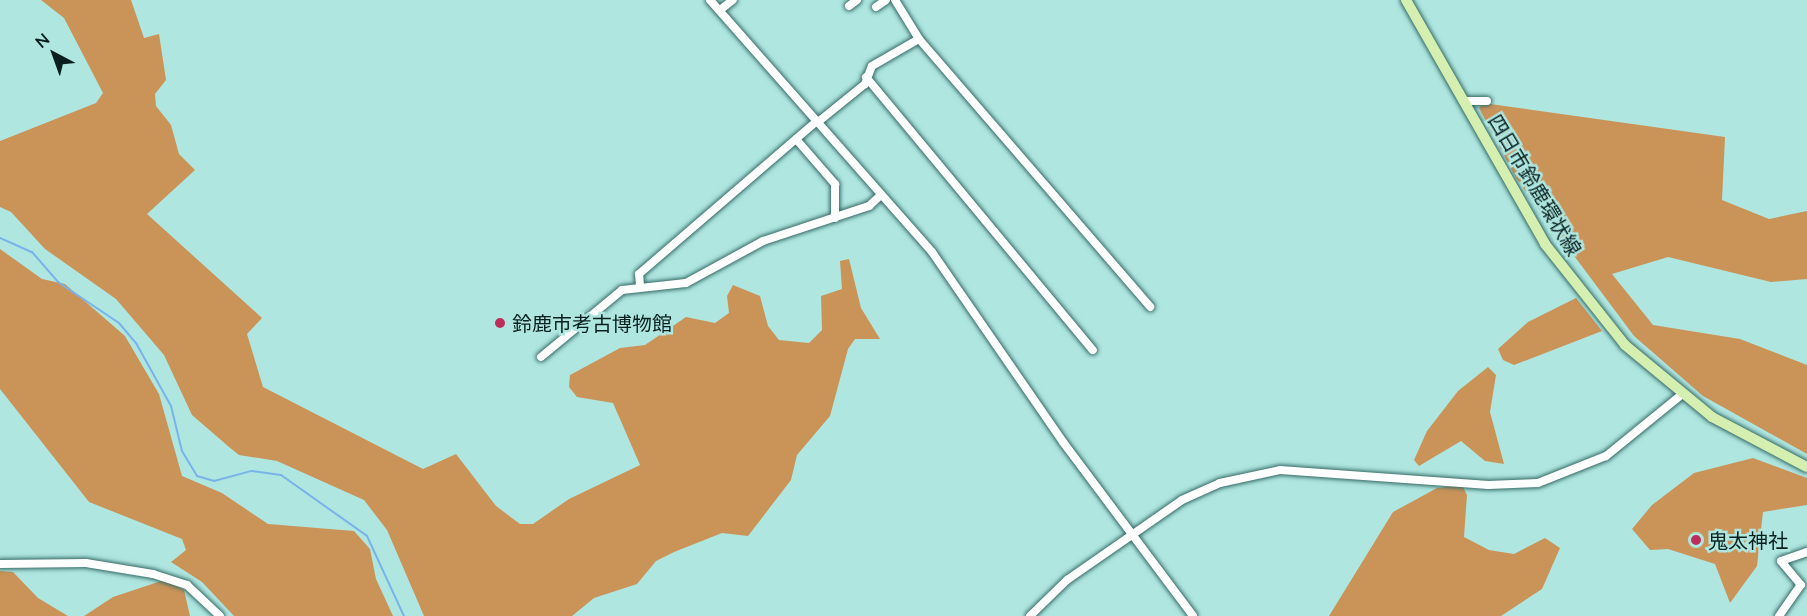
<!DOCTYPE html>
<meta charset="utf-8">
<style>
body{margin:0}
#map{position:relative;width:1807px;height:616px;overflow:hidden;background:#afe6e0;font-family:Lato,"Noto Sans JP",sans-serif}
div>[style]{position:absolute}
[style*='--x']{left:calc(var(--x)*1px);top:calc(var(--y)*1px);width:calc(var(--w)*1px);rotate:calc(var(--a)*1deg)}
.forest>*{inset:0;background:#ca9459}
.stream>*{height:2px;margin:-1px;padding:0 1px;transform-origin:1px;border-radius:1px;background:#79b3ea}
.roads{filter:drop-shadow(0 0 2px #366b66) drop-shadow(0 0 2px #366b66)}
.minor>*{height:8px;margin:-4px;padding:0 4px;transform-origin:4px;border-radius:4px;background:#fff}
.major>*{height:10px;margin:-5px;padding:0 5px;transform-origin:5px;border-radius:5px;background:#d5efb0}
.dots>*{width:16px;height:16px;translate:-50% -50%;box-sizing:border-box;border:3px solid #afe6e0;border-radius:50%}
span{translate:-50% -50%;white-space:nowrap;text-align:center;line-height:1.15;-webkit-text-stroke:5px #afe6e0;paint-order:stroke}
.street-label{font-size:20px;color:#09201e}
.poi-label{font-size:20px;color:#09201e}
.left{translate:0 -50%;text-align:left}
.north{position:absolute;left:24px;top:24px;width:60px;height:60px;-webkit-text-stroke:4px #afe6e0;paint-order:stroke;rotate:319deg;font-size:16px;font-weight:700;line-height:24px;text-align:center;color:#09201e}
.north::after{content:'';display:block;margin:auto;width:21px;height:27px;background:#09201e;clip-path:polygon(50% 0,100% 100%,50% 72%,0 100%)}
</style>
<div id="map">
<div class="forest">
<i style="clip-path:polygon(41px 0,131px 0,144px 38px,159px 34px,166px 80px,155px 94px,156px 106px,171px 125px,179px 154px,195px 170px,147px 214px,262px 318px,247px 334px,263px 387px,423px 469px,456px 454px,496px 506px,520px 524px,533px 524px,569px 499px,640px 465px,613px 403px,577px 397px,569px 387px,570px 375px,620px 348px,645px 345px,686px 317px,715px 323px,729px 313px,727px 296px,733px 285px,760px 296px,768px 326px,779px 340px,809px 343px,822px 330px,821px 296px,842px 289px,840px 261px,849px 259px,861px 308px,880px 339px,855px 339px,848px 349px,830px 416px,797px 455px,791px 480px,748px 536px,722px 533px,674px 552px,656px 561px,637px 584px,594px 598px,572px 616px,424px 616px,387px 530px,364px 500px,277px 461px,239px 455px,229px 447px,192px 415px,164px 355px,116px 299px,45px 249px,11px 212px,0 207px,0 141px,96px 103px,103px 93px,64px 18px)"></i>
<i style="clip-path:polygon(1483px 103px,1725px 137px,1722px 200px,1769px 219px,1807px 211px,1807px 279px,1771px 282px,1668px 257px,1612px 274px,1653px 325px,1740px 339px,1807px 365px,1807px 454px,1703px 396px,1634px 336px,1516px 178px,1479px 108px)"></i>
<i style="clip-path:polygon(0 249px,42px 279px,65px 284px,125px 336px,159px 394px,182px 476px,222px 493px,268px 524px,354px 531px,370px 549px,376px 579px,393px 616px,234px 616px,202px 582px,171px 562px,186px 550px,182px 539px,89px 502px,0 389px)"></i>
<i style="clip-path:polygon(1576px 298px,1602px 331px,1514px 365px,1503px 360px,1498px 349px,1528px 322px)"></i>
<i style="clip-path:polygon(1488px 367px,1496px 375px,1490px 412px,1504px 464px,1485px 461px,1461px 441px,1419px 466px,1414px 460px,1427px 431px,1458px 391px)"></i>
<i style="clip-path:polygon(1753px 458px,1807px 478px,1807px 505px,1763px 512px,1757px 566px,1730px 603px,1715px 564px,1668px 549px,1650px 550px,1632px 529px,1652px 505px,1694px 473px)"></i>
<i style="clip-path:polygon(1462px 485px,1467px 495px,1464px 537px,1489px 550px,1514px 554px,1545px 538px,1560px 548px,1542px 589px,1501px 616px,1329px 616px,1393px 512px,1437px 488px)"></i>
<i style="clip-path:polygon(0 571px,13px 572px,38px 598px,68px 616px,0 616px)"></i>
<i style="clip-path:polygon(164px 580px,184px 590px,190px 616px,84px 616px,113px 597px)"></i>
</div>
<div class="stream">
<i style="--x:0;--y:238;--w:35;--a:24"></i>
<i style="--x:32;--y:252;--w:40;--a:49"></i>
<i style="--x:58;--y:282;--w:73;--a:33.9"></i>
<i style="--x:119;--y:323;--w:26;--a:50"></i>
<i style="--x:136;--y:343;--w:72;--a:60.9"></i>
<i style="--x:171;--y:406;--w:46;--a:76.3"></i>
<i style="--x:182;--y:451;--w:29;--a:59"></i>
<i style="--x:197;--y:476;--w:18;--a:16"></i>
<i style="--x:214;--y:481;--w:39;--a:-15"></i>
<i style="--x:252;--y:471;--w:29;--a:8"></i>
<i style="--x:281;--y:475;--w:105;--a:35.3"></i>
<i style="--x:367;--y:536;--w:88;--a:65.2"></i>
</div>
<div class="roads">
<div class="minor">
<i style="--x:710;--y:0;--w:336;--a:48.6"></i>
<i style="--x:932;--y:252;--w:231;--a:55.4"></i>
<i style="--x:1063;--y:442;--w:217;--a:53.2"></i>
<i style="--x:895;--y:0;--w:46;--a:58.4"></i>
<i style="--x:919;--y:39;--w:354;--a:49.2"></i>
<i style="--x:849;--y:6;--w:10;--a:-37"></i>
<i style="--x:876;--y:7;--w:12;--a:-35"></i>
<i style="--x:720;--y:10;--w:16;--a:-38"></i>
<i style="--x:866;--y:77;--w:355;--a:50.3"></i>
<i style="--x:1463;--y:101;--w:24;--a:0"></i>
<i style="--x:818;--y:122;--w:60;--a:-39"></i>
<i style="--x:865;--y:84;--w:19;--a:-69"></i>
<i style="--x:872;--y:66;--w:54;--a:-29.9"></i>
<i style="--x:796;--y:139;--w:60;--a:49.1"></i>
<i style="--x:835;--y:184;--w:34;--a:90"></i>
<i style="--x:640;--y:285;--w:11;--a:-95"></i>
<i style="--x:639;--y:274;--w:235;--a:-40.7"></i>
<i style="--x:541;--y:357;--w:105;--a:-39.6"></i>
<i style="--x:622;--y:290;--w:64;--a:-6.2"></i>
<i style="--x:686;--y:283;--w:88;--a:-28.6"></i>
<i style="--x:763;--y:241;--w:112;--a:-18.3"></i>
<i style="--x:869;--y:206;--w:16;--a:-43"></i>
<i style="--x:0;--y:564;--w:86;--a:-0.7"></i>
<i style="--x:86;--y:563;--w:68;--a:9.3"></i>
<i style="--x:153;--y:574;--w:36;--a:18"></i>
<i style="--x:187;--y:585;--w:45;--a:43.2"></i>
<i style="--x:1030;--y:616;--w:52;--a:-44.2"></i>
<i style="--x:1067;--y:580;--w:140;--a:-34.8"></i>
<i style="--x:1182;--y:500;--w:42;--a:-24.1"></i>
<i style="--x:1220;--y:483;--w:61;--a:-12.2"></i>
<i style="--x:1280;--y:470;--w:209;--a:4.1"></i>
<i style="--x:1488;--y:485;--w:50;--a:-2.3"></i>
<i style="--x:1538;--y:483;--w:73;--a:-21.7"></i>
<i style="--x:1606;--y:456;--w:97;--a:-39.1"></i>
<i style="--x:1779;--y:616;--w:38;--a:-55"></i>
<i style="--x:1801;--y:585;--w:31;--a:-130"></i>
<i style="--x:1781;--y:561;--w:28;--a:-19"></i>
</div>
<div class="major">
<i style="--x:1406;--y:0;--w:281;--a:60.3"></i>
<i style="--x:1545;--y:244;--w:129;--a:51.6"></i>
<i style="--x:1625;--y:345;--w:113;--a:39.6"></i>
<i style="--x:1712;--y:417;--w:107;--a:27.8"></i>
</div>
</div>
<div class="dots">
<i style="left:500px;top:323px;background:#bd2e5a"></i>
<i style="left:1696px;top:540px;background:#bd2e5a"></i>
</div>
<div class="street-label">
<span style="left:1535px;top:185px;rotate:59deg">四日市鈴鹿環状線</span>
</div>
<div class="poi-label">
<span class="left" style="left:512px;top:323px">鈴鹿市考古博物館</span>
<span class="left" style="left:1708px;top:540px">鬼太神社</span>
</div>
<div class="north">N</div>
</div>
